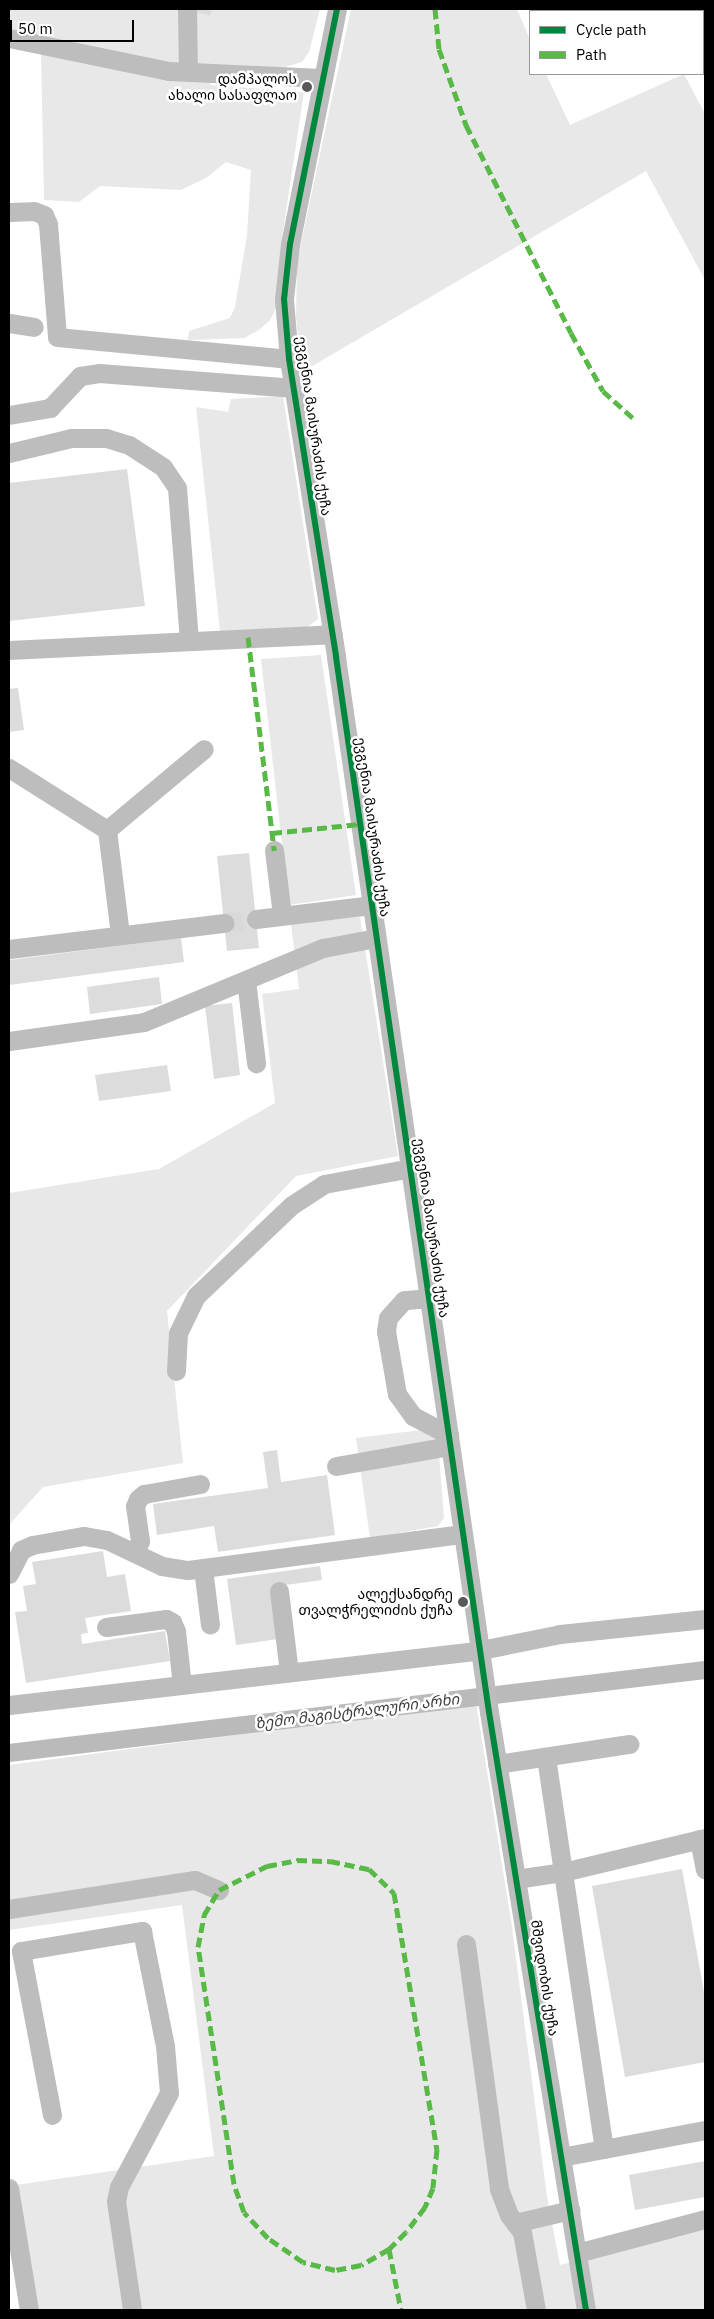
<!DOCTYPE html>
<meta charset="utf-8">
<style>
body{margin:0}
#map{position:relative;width:714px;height:2319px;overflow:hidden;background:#fff;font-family:"IBM Plex Sans","Noto Sans Georgian",sans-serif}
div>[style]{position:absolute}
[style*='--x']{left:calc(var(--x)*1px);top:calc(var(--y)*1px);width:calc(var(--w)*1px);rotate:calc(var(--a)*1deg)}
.green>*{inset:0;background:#e8e8e8}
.canal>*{height:18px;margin:-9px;padding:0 9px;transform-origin:9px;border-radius:9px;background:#bababa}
.building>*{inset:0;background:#dcdcdc}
.minor-tunnel>*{height:19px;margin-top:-9.5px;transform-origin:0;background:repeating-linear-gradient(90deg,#d9d9d9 0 19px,transparent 0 28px)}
.minor>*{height:19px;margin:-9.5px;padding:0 9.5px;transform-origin:9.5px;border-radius:9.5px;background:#bdbdbd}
.quiet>*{height:5px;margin-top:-2.5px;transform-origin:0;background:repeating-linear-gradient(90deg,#58b947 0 10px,transparent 0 15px)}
.cycleway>*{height:6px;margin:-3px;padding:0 3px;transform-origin:3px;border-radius:3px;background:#00873e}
.dots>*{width:14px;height:14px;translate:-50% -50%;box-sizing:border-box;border:2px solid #fff;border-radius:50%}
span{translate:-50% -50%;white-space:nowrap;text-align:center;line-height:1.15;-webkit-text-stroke:5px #fff;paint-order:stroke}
.poi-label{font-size:14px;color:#000}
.right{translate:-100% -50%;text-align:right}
.street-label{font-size:14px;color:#000}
.water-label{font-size:15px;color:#3e3e3e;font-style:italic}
.frame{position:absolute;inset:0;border:10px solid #000;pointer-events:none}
.legend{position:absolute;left:529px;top:10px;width:175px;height:65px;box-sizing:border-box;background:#fff;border:1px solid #999;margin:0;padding:6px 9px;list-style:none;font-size:15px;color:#000}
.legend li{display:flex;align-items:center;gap:10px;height:25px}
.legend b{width:25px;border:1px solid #999}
.scale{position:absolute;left:10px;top:20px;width:124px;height:22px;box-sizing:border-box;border:2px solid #000;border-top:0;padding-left:6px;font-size:15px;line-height:18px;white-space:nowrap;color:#000;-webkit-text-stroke:4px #fff;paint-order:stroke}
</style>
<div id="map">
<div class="green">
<i style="clip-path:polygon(9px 9px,320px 9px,309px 52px,302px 62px,285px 67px,212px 66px,210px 85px,304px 92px,282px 238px,277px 306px,270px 320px,259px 330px,244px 338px,188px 340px,189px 331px,230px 318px,235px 307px,247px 235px,251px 170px,226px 162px,206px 178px,181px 190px,100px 186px,79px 202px,44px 200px,41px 53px,9px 46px)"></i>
<i style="clip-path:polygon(351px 9px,517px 9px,530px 40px,530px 74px,546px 74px,570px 125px,684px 74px,705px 114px,705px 280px,646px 171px,302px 372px,296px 317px,297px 262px)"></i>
<i style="clip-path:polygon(283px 396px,318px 619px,305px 629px,220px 631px,196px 407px,228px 412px,231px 399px)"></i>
<i style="clip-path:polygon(321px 655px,356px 895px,289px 905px,261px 659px)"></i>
<i style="clip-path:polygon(360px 917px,398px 1156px,296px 1176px,167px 1311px,183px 1463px,43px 1487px,9px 1525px,9px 1193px,159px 1169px,275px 1103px,262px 994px,299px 989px,291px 924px)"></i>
<i style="clip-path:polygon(437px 1428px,444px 1518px,438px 1526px,370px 1538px,356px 1438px)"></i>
<i style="clip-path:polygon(476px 1703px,512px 1927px,547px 2197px,560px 2265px,705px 2228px,705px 2310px,36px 2310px,16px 2185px,214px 2156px,182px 1905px,9px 1930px,9px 1765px)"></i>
</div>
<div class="canal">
<i style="--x:9;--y:1753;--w:701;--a:-6.8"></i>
</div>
<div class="building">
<i style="clip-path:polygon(193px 9px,212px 9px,210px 16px,192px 11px)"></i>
<i style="clip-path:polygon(127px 469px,145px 606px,9px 621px,9px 483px)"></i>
<i style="clip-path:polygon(18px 688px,24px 730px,9px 732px,9px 689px)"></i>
<i style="clip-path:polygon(249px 853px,259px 948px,227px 951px,217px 856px)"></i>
<i style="clip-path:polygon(181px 938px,184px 962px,9px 985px,9px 960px)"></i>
<i style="clip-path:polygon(159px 977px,162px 1004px,90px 1014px,87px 987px)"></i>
<i style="clip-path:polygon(232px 1003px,240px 1075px,214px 1079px,205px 1006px)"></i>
<i style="clip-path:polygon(167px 1065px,171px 1091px,99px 1101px,95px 1075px)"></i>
<i style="clip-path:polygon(277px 1450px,281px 1482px,327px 1475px,335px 1535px,218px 1552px,214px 1526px,157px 1535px,153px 1504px,268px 1488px,263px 1452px)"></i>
<i style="clip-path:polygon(103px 1551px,107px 1577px,125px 1574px,131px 1611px,85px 1618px,88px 1633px,81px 1634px,82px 1644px,165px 1631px,170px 1661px,26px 1683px,15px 1612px,27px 1611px,23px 1586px,36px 1584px,32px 1562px)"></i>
<i style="clip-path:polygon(320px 1566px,322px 1580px,271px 1587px,278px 1639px,236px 1645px,227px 1579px)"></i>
<i style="clip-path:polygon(682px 1869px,705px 1998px,705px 2062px,625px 2077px,592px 1886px)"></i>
<i style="clip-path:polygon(705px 2161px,705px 2197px,635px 2210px,629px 2175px)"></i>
</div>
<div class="minor-tunnel">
<i style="--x:224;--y:923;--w:32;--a:-7"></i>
</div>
<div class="minor">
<i style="--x:187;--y:9;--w:63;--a:89.1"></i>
<i style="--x:337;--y:9;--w:240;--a:101.3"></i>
<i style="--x:290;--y:244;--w:55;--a:96.2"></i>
<i style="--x:284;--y:299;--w:60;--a:85.2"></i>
<i style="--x:289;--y:359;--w:302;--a:81"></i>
<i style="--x:336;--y:657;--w:1066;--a:81.75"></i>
<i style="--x:489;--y:1712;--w:606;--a:80.79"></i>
<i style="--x:579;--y:9;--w:2;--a:63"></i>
<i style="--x:9;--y:38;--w:163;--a:11.7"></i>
<i style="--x:169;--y:71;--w:152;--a:2.6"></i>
<i style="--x:9;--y:212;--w:25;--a:-2"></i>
<i style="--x:34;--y:211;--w:11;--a:22"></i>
<i style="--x:44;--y:215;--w:10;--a:66"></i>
<i style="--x:48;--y:224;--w:113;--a:85.4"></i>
<i style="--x:57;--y:337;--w:233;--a:5.4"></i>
<i style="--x:9;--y:323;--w:25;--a:9"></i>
<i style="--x:9;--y:415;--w:42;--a:-9.7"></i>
<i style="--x:50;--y:408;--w:44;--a:-46.8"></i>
<i style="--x:80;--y:376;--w:19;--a:-9"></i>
<i style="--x:99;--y:373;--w:196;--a:4.4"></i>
<i style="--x:9;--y:453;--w:64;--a:-13.6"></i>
<i style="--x:71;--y:438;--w:35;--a:0"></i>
<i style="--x:106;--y:438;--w:24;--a:17"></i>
<i style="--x:129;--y:445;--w:40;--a:32.9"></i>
<i style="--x:163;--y:467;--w:25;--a:56"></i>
<i style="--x:177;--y:488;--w:152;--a:85.5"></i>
<i style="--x:9;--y:650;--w:324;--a:-2.8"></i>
<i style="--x:9;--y:768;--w:116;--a:32.3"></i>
<i style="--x:107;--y:830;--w:106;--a:82.9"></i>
<i style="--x:107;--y:830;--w:126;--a:-39.9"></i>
<i style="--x:274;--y:850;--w:65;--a:83"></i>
<i style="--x:256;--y:919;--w:116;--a:-6.9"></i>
<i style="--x:9;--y:949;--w:217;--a:-6.9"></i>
<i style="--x:246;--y:980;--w:84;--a:83.1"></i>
<i style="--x:9;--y:1041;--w:136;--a:-8"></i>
<i style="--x:144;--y:1022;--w:194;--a:-22.5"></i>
<i style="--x:323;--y:948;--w:54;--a:-10.7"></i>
<i style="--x:429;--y:1298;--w:25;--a:175"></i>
<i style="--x:404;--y:1300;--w:24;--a:132"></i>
<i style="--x:388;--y:1318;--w:13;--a:99"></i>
<i style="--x:386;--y:1331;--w:64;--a:80.1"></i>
<i style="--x:397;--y:1394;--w:27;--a:54"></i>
<i style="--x:413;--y:1416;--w:41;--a:27.8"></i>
<i style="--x:176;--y:1371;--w:38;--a:-87"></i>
<i style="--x:178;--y:1333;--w:41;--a:-64.1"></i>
<i style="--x:196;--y:1296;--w:132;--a:-43.5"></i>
<i style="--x:292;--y:1205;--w:38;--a:-33"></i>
<i style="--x:324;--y:1184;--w:88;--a:-10.4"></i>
<i style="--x:336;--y:1466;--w:116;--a:-10"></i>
<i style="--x:135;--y:1553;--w:13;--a:-67"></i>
<i style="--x:140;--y:1541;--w:35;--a:-98"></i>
<i style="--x:135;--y:1506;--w:8;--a:-67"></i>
<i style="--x:138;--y:1499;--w:8;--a:-40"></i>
<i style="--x:144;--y:1494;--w:57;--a:-10.1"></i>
<i style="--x:203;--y:1568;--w:57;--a:83"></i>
<i style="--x:9;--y:1574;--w:27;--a:-63"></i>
<i style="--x:21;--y:1550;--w:12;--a:-24"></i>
<i style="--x:32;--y:1545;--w:53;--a:-9.8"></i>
<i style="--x:84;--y:1536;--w:23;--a:10"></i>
<i style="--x:107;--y:1540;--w:61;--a:25.3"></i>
<i style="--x:162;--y:1566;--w:26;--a:9"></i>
<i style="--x:188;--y:1570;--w:277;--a:-7.5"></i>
<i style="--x:279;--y:1591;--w:82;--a:83"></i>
<i style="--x:106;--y:1627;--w:61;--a:-7.6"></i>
<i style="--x:166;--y:1619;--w:7;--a:27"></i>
<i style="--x:172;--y:1622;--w:10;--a:66"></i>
<i style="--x:176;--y:1631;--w:54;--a:83.7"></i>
<i style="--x:9;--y:1705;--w:475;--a:-6.6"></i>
<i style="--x:481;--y:1650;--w:81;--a:-11.4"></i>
<i style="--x:560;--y:1634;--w:146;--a:-5.9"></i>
<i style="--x:546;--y:1757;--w:396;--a:81.6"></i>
<i style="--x:497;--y:1764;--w:134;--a:-8.6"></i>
<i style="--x:699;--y:1839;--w:31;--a:79"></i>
<i style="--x:516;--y:1879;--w:48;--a:-8.5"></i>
<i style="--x:563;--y:1872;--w:146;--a:-13.5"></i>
<i style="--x:9;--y:1909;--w:188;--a:-8.9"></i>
<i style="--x:195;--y:1880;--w:26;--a:23"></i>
<i style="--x:466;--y:1944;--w:247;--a:82.3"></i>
<i style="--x:499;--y:2189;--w:28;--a:69"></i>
<i style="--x:509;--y:2215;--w:21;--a:53"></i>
<i style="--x:522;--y:2232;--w:79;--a:79.8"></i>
<i style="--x:52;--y:2115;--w:167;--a:-100.7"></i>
<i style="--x:21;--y:1951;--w:123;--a:-9.4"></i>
<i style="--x:142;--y:1931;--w:117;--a:78.7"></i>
<i style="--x:165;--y:2046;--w:47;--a:85.1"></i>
<i style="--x:169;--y:2093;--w:106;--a:118"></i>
<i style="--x:119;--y:2187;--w:14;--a:102"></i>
<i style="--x:116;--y:2201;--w:110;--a:81.6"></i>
<i style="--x:561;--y:2157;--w:147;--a:-10.6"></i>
<i style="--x:9;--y:2188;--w:124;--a:80.7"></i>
<i style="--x:515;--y:2223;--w:57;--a:-13.3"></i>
<i style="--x:577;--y:2253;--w:132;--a:-14.9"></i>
</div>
<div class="quiet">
<i style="--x:435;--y:9;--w:40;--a:84.3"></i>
<i style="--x:439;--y:49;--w:81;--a:70.4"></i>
<i style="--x:466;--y:125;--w:233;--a:63.2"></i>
<i style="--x:571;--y:333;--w:66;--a:61.1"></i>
<i style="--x:603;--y:391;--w:40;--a:42"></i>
<i style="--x:248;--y:637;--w:215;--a:83"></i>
<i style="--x:272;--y:833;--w:88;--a:-5.8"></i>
<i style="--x:297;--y:1860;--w:33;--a:2"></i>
<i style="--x:330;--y:1861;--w:40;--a:12"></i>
<i style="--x:369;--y:1869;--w:35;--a:44"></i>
<i style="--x:394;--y:1893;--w:260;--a:80.5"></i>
<i style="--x:437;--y:2149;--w:39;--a:96"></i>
<i style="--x:433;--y:2188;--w:21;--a:113"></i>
<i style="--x:425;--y:2207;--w:31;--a:127"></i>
<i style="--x:406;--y:2232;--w:24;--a:135"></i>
<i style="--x:389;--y:2249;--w:32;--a:150"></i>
<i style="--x:361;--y:2265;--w:26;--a:169"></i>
<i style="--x:335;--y:2270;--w:33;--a:-166"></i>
<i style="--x:303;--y:2262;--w:42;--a:-145.6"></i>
<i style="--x:268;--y:2238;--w:35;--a:-133"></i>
<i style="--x:244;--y:2212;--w:30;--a:-110"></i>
<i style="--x:234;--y:2184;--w:240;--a:-98.6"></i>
<i style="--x:198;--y:1947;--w:33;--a:-79"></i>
<i style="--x:204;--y:1915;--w:29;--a:-59"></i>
<i style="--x:219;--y:1890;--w:54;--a:-26.6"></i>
<i style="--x:267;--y:1866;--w:31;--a:-11"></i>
<i style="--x:389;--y:2249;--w:62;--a:78.9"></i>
</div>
<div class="cycleway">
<i style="--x:337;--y:9;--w:240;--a:101.3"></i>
<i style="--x:290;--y:244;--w:55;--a:96.2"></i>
<i style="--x:284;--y:299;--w:60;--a:85.2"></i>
<i style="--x:289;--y:359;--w:302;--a:81"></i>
<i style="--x:336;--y:657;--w:1066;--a:81.75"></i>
<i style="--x:489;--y:1712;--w:606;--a:80.79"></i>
</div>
<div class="dots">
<i style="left:307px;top:87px;background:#595959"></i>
<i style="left:463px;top:1602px;background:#595959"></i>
</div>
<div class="poi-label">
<span class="right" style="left:297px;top:87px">დამპალოს<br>ახალი სასაფლაო</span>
<span class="right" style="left:453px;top:1602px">ალექსანდრე<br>თვალჭრელიძის ქუჩა</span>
</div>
<div class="street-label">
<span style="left:314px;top:426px;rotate:82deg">ევგენია მაისურაძის ქუჩა</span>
<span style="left:373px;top:827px;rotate:82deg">ევგენია მაისურაძის ქუჩა</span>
<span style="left:432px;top:1228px;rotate:82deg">ევგენია მაისურაძის ქუჩა</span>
<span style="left:545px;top:1978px;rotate:81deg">მშვიდობის ქუჩა</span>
</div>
<div class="water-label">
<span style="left:357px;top:1711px;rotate:-7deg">ზემო მაგისტრალური არხი</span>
</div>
<div class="frame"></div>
<ul class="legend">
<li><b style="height:6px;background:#00873e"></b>Cycle path</li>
<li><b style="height:6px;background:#58b947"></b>Path</li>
</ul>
<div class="scale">50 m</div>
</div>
